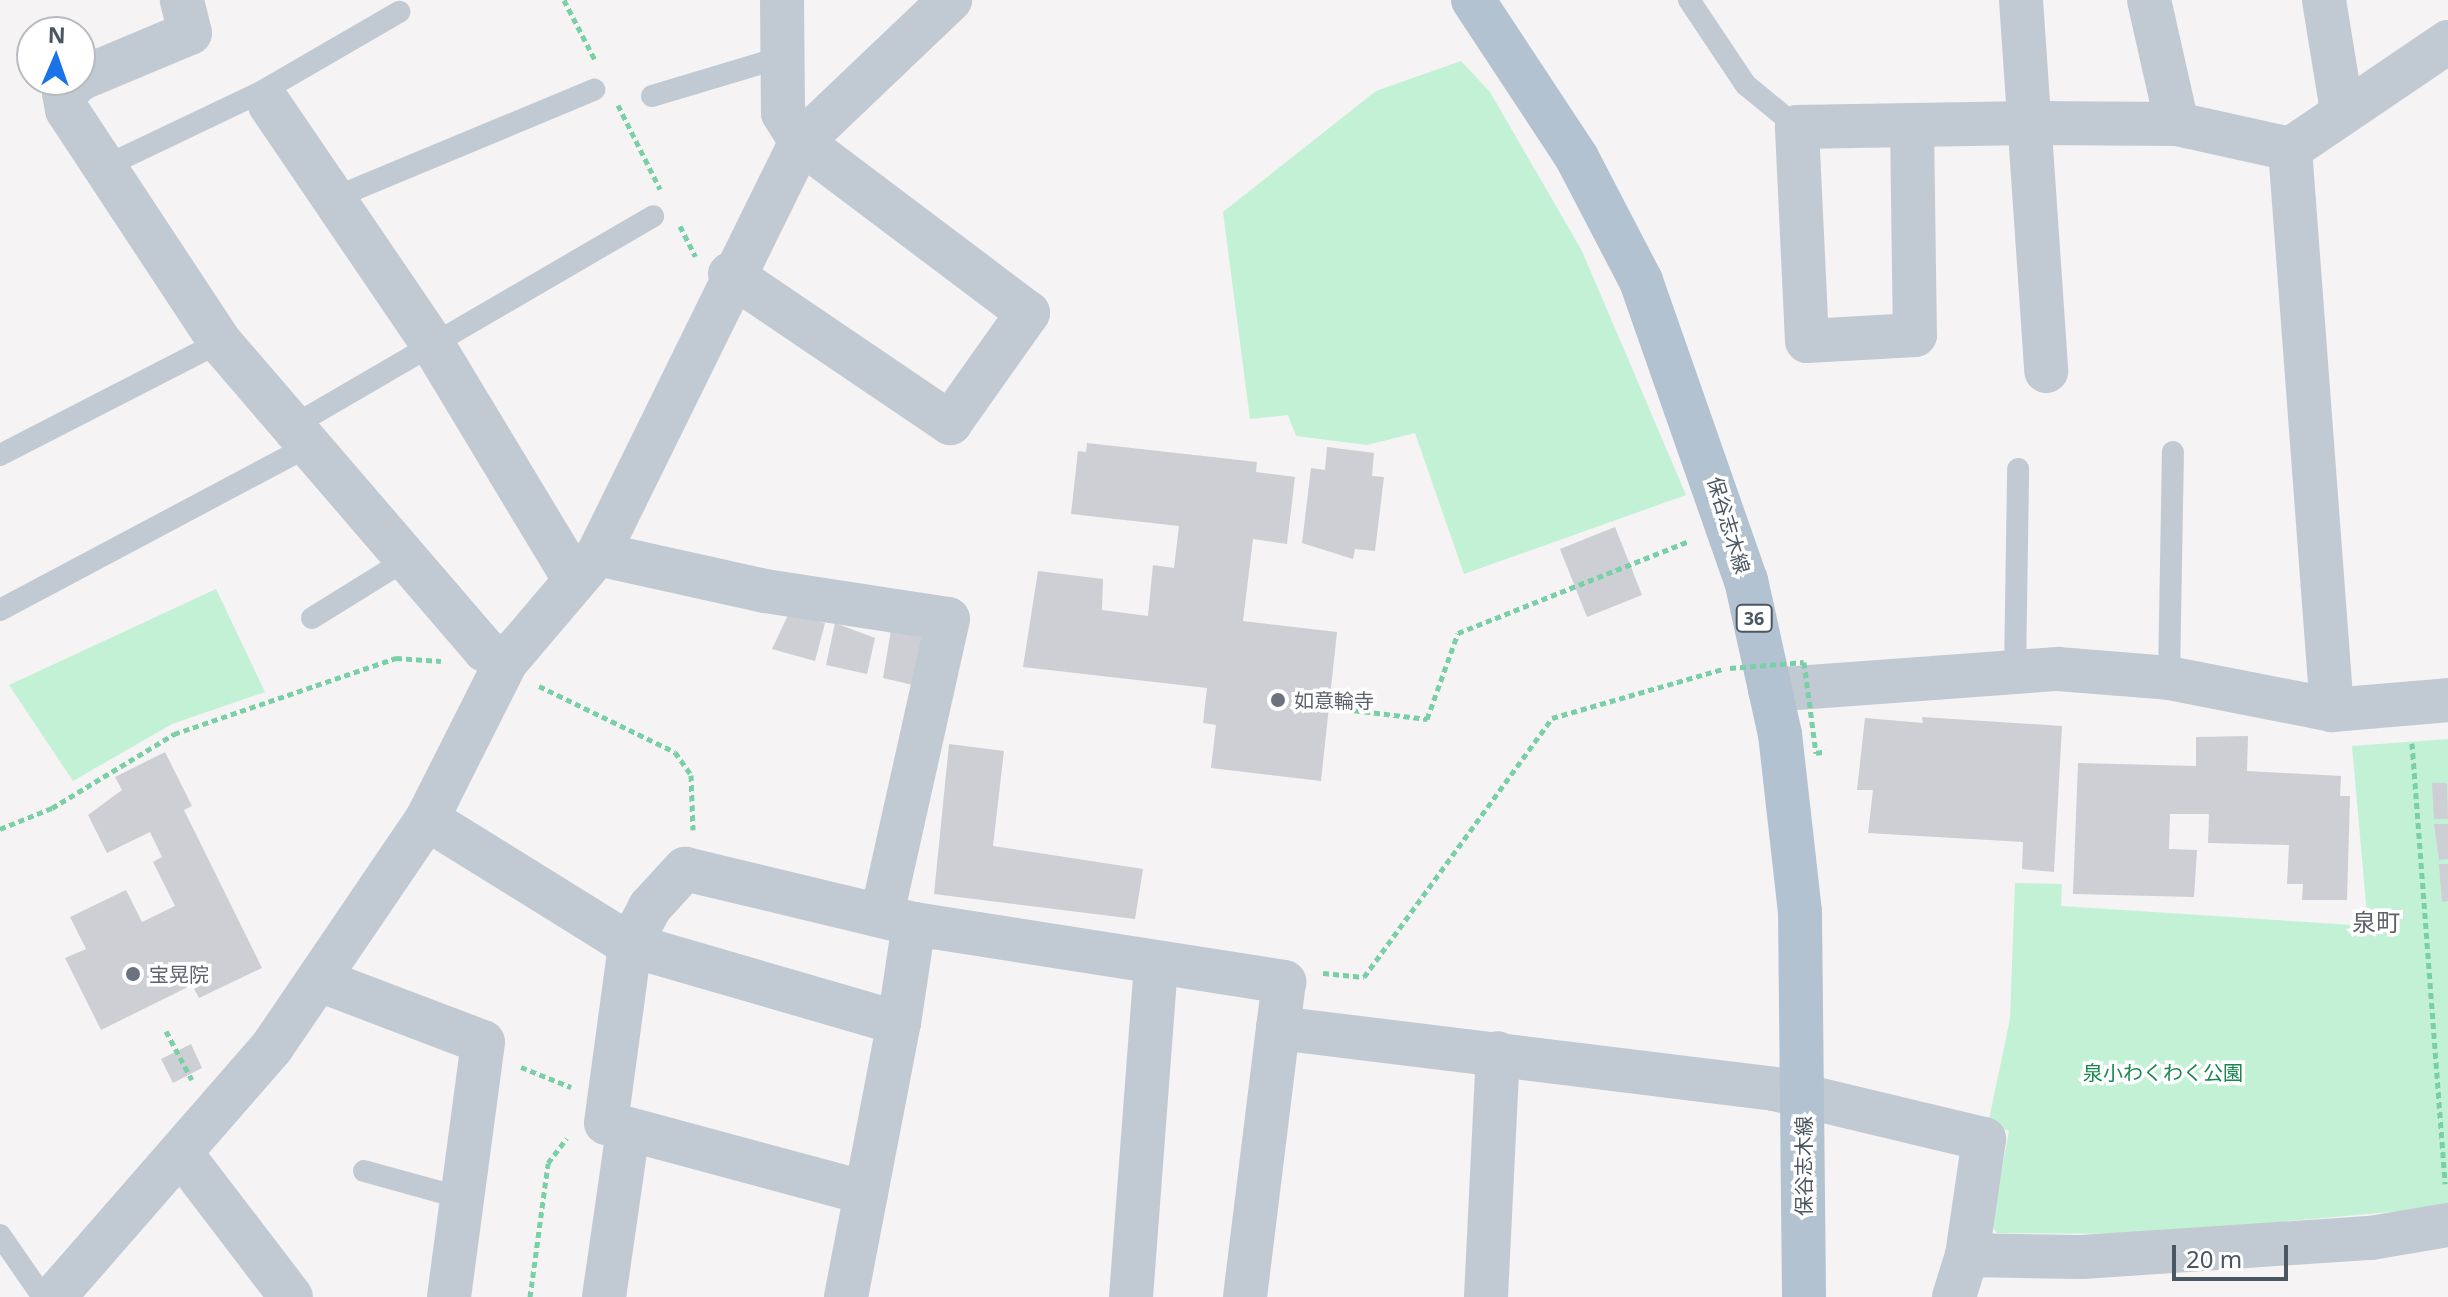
<!DOCTYPE html>
<meta charset="utf-8">
<style>
body{margin:0}
#map{position:relative;width:2448px;height:1297px;overflow:hidden;background:#f5f3f3;font-family:"Noto Sans","Noto Sans JP",sans-serif}
div>[style]{position:absolute}
[style*='--x']{left:calc(var(--x)*1px);top:calc(var(--y)*1px);width:calc(var(--w)*1px);rotate:calc(var(--a)*1deg)}
.green>*{inset:0;background:#c3f1d5}
.building>*{inset:0;background:#cdcfd5}
.path>*{height:5px;margin-top:-2.5px;transform-origin:0;background:repeating-linear-gradient(90deg,#7ad0a6 0 6px,transparent 0 10px)}
.lane>*{height:22px;margin:-11px;padding:0 11px;transform-origin:11px;border-radius:11px;background:#c1cad2}
.street>*{height:44px;margin:-22px;padding:0 22px;transform-origin:22px;border-radius:22px;background:#c1cad2}
.primary>*{height:44px;margin:-22px;padding:0 22px;transform-origin:22px;border-radius:22px;background:#b3c2d1}
.path-bridge>*{height:5px;margin-top:-2.5px;transform-origin:0;background:repeating-linear-gradient(90deg,#7ad0a6 0 6px,transparent 0 10px)}
.dots>*{width:22px;height:22px;translate:-50% -50%;box-sizing:border-box;border:4px solid #fff;border-radius:50%}
span{translate:-50% -50%;white-space:nowrap;text-align:center;line-height:1.15;-webkit-text-stroke:7px #fff;paint-order:stroke}
.shield-label span{padding:2px 6px;background:#fff;border:2px solid;border-radius:6px;-webkit-text-stroke-width:0}
.shield-label{font-size:18px;color:#4a5661;font-weight:700}
.street-label{font-size:20px;color:#4a5661}
.worship-label{font-size:20px;color:#5b616d}
.left{translate:0 -50%;text-align:left}
.park-label{font-size:20px;color:#17864f}
.quarter-label{font-size:24px;color:#5f6368}
.north{position:absolute;left:16px;top:16px;width:80px;height:80px;box-sizing:border-box;background:#fff;border:2px solid #b7bbc0;border-radius:50%;rotate:2deg;font-size:22px;font-weight:700;line-height:32px;text-align:center;color:#4a5661}
.north::after{content:'';display:block;margin:auto;width:28px;height:36px;background:#1a73e8;clip-path:polygon(50% 0,100% 100%,50% 72%,0 100%)}
.scale{position:absolute;left:2172px;top:1245px;width:116px;height:36px;box-sizing:border-box;border:4px solid #4a5661;border-top:0;padding-left:10px;font-size:24px;line-height:28px;white-space:nowrap;color:#4a5661;-webkit-text-stroke:6px #fff;paint-order:stroke}
</style>
<div id="map">
<div class="green">
<i style="clip-path:polygon(1461px 61px,1490px 92px,1582px 251px,1686px 495px,1464px 574px,1415px 433px,1367px 445px,1296px 436px,1288px 415px,1250px 419px,1223px 212px,1376px 91px)"></i>
<i style="clip-path:polygon(216px 589px,265px 692px,172px 724px,73px 781px,9px 685px)"></i>
<i style="clip-path:polygon(2448px 739px,2448px 1207px,2143px 1234px,1997px 1233px,1991px 1225px,2009px 1131px,1988px 1124px,2010px 1019px,2015px 883px,2062px 884px,2061px 906px,2368px 926px,2352px 746px)"></i>
</div>
<div class="building">
<i style="clip-path:polygon(1087px 443px,1257px 462px,1256px 472px,1295px 477px,1287px 544px,1253px 539px,1243px 621px,1337px 632px,1321px 781px,1211px 768px,1216px 725px,1203px 723px,1207px 688px,1023px 667px,1038px 571px,1103px 579px,1102px 610px,1148px 616px,1153px 565px,1174px 568px,1179px 526px,1071px 514px,1078px 451px,1086px 452px)"></i>
<i style="clip-path:polygon(1327px 447px,1374px 453px,1372px 476px,1384px 477px,1375px 551px,1355px 549px,1353px 559px,1302px 543px,1311px 468px,1325px 470px)"></i>
<i style="clip-path:polygon(1615px 527px,1642px 595px,1587px 617px,1560px 549px)"></i>
<i style="clip-path:polygon(789px 613px,825px 623px,815px 661px,772px 649px)"></i>
<i style="clip-path:polygon(835px 623px,875px 638px,867px 674px,826px 665px)"></i>
<i style="clip-path:polygon(891px 630px,926px 638px,917px 686px,883px 678px)"></i>
<i style="clip-path:polygon(1922px 717px,2062px 726px,2054px 872px,2022px 869px,2023px 842px,1868px 833px,1873px 790px,1857px 790px,1865px 718px,1923px 723px)"></i>
<i style="clip-path:polygon(2248px 736px,2247px 771px,2341px 776px,2340px 796px,2350px 796px,2347px 900px,2302px 900px,2303px 884px,2287px 884px,2289px 845px,2208px 843px,2209px 814px,2170px 814px,2169px 849px,2197px 850px,2194px 897px,2073px 894px,2078px 763px,2196px 766px,2196px 737px)"></i>
<i style="clip-path:polygon(949px 744px,1004px 751px,993px 846px,1143px 869px,1135px 919px,934px 894px)"></i>
<i style="clip-path:polygon(165px 752px,192px 806px,184px 810px,262px 968px,199px 998px,192px 985px,101px 1030px,65px 958px,86px 949px,70px 917px,126px 890px,142px 922px,175px 906px,153px 862px,162px 857px,150px 832px,107px 853px,88px 815px,122px 790px,115px 777px)"></i>
<i style="clip-path:polygon(2432px 783px,2447px 783px,2448px 819px,2434px 819px)"></i>
<i style="clip-path:polygon(2434px 824px,2448px 824px,2448px 859px,2439px 860px)"></i>
<i style="clip-path:polygon(2439px 864px,2448px 864px,2448px 901px,2442px 902px)"></i>
<i style="clip-path:polygon(191px 1044px,202px 1068px,173px 1083px,161px 1059px)"></i>
</div>
<div class="path">
<i style="--x:564;--y:0;--w:68;--a:62.7"></i>
<i style="--x:618;--y:105;--w:94;--a:63.4"></i>
<i style="--x:680;--y:226;--w:34;--a:63"></i>
<i style="--x:539;--y:686;--w:151;--a:25.9"></i>
<i style="--x:675;--y:752;--w:28;--a:55"></i>
<i style="--x:691;--y:775;--w:55;--a:87.9"></i>
<i style="--x:1344;--y:709;--w:84;--a:6.9"></i>
<i style="--x:1427;--y:719;--w:91;--a:-70.2"></i>
<i style="--x:1458;--y:633;--w:249;--a:-21.7"></i>
<i style="--x:2412;--y:743;--w:442;--a:85.7"></i>
<i style="--x:0;--y:829;--w:56;--a:-22"></i>
<i style="--x:52;--y:808;--w:143;--a:-31.2"></i>
<i style="--x:174;--y:734;--w:235;--a:-18.9"></i>
<i style="--x:396;--y:658;--w:45;--a:3.8"></i>
<i style="--x:1323;--y:973;--w:41;--a:5.6"></i>
<i style="--x:1364;--y:977;--w:320;--a:-54"></i>
<i style="--x:1552;--y:718;--w:178;--a:-16"></i>
<i style="--x:166;--y:1031;--w:55;--a:62"></i>
<i style="--x:521;--y:1067;--w:54;--a:21.8"></i>
<i style="--x:530;--y:1297;--w:135;--a:-82.3"></i>
<i style="--x:548;--y:1163;--w:31;--a:-53"></i>
</div>
<div class="lane">
<i style="--x:1689;--y:0;--w:102;--a:56.2"></i>
<i style="--x:1746;--y:85;--w:66;--a:39.5"></i>
<i style="--x:652;--y:96;--w:139;--a:-16.7"></i>
<i style="--x:108;--y:165;--w:170;--a:-25.5"></i>
<i style="--x:261;--y:92;--w:160;--a:-30.1"></i>
<i style="--x:334;--y:198;--w:282;--a:-22.6"></i>
<i style="--x:291;--y:427;--w:419;--a:-30.2"></i>
<i style="--x:0;--y:455;--w:247;--a:-27.2"></i>
<i style="--x:0;--y:610;--w:350;--a:-28"></i>
<i style="--x:312;--y:618;--w:112;--a:-31.8"></i>
<i style="--x:2015;--y:670;--w:201;--a:-89.1"></i>
<i style="--x:2169;--y:678;--w:226;--a:-89"></i>
<i style="--x:364;--y:1171;--w:102;--a:15.4"></i>
<i style="--x:0;--y:1235;--w:75;--a:55.3"></i>
</div>
<div class="street">
<i style="--x:2021;--y:0;--w:372;--a:86.1"></i>
<i style="--x:2149;--y:0;--w:127;--a:77.3"></i>
<i style="--x:2324;--y:0;--w:112;--a:80.8"></i>
<i style="--x:80;--y:79;--w:119;--a:-22.7"></i>
<i style="--x:190;--y:33;--w:34;--a:-104"></i>
<i style="--x:79;--y:80;--w:20;--a:139"></i>
<i style="--x:64;--y:93;--w:17;--a:80"></i>
<i style="--x:67;--y:110;--w:278;--a:56.6"></i>
<i style="--x:220;--y:342;--w:406;--a:49.3"></i>
<i style="--x:485;--y:650;--w:24;--a:30"></i>
<i style="--x:270;--y:105;--w:284;--a:55.8"></i>
<i style="--x:430;--y:340;--w:280;--a:58.9"></i>
<i style="--x:1912;--y:125;--w:210;--a:89.2"></i>
<i style="--x:1915;--y:335;--w:108;--a:176.8"></i>
<i style="--x:1807;--y:341;--w:214;--a:-92.7"></i>
<i style="--x:1797;--y:127;--w:115;--a:-1"></i>
<i style="--x:1912;--y:125;--w:118;--a:-1"></i>
<i style="--x:2030;--y:123;--w:147;--a:0.4"></i>
<i style="--x:2177;--y:124;--w:116;--a:12.5"></i>
<i style="--x:2290;--y:149;--w:191;--a:-34.1"></i>
<i style="--x:2290;--y:149;--w:563;--a:85.72"></i>
<i style="--x:730;--y:274;--w:266;--a:34.1"></i>
<i style="--x:950;--y:423;--w:135;--a:-54.7"></i>
<i style="--x:1028;--y:313;--w:284;--a:-143"></i>
<i style="--x:801;--y:142;--w:34;--a:-122"></i>
<i style="--x:783;--y:113;--w:113;--a:-90.5"></i>
<i style="--x:598;--y:554;--w:171;--a:12.5"></i>
<i style="--x:765;--y:591;--w:185;--a:8.7"></i>
<i style="--x:948;--y:619;--w:303;--a:102.6"></i>
<i style="--x:1770;--y:690;--w:289;--a:-4.2"></i>
<i style="--x:2058;--y:669;--w:111;--a:4.6"></i>
<i style="--x:2169;--y:678;--w:166;--a:11.1"></i>
<i style="--x:2332;--y:710;--w:116;--a:-4.9"></i>
<i style="--x:427;--y:819;--w:239;--a:31.8"></i>
<i style="--x:630;--y:945;--w:280;--a:16.2"></i>
<i style="--x:899;--y:1023;--w:100;--a:-81.4"></i>
<i style="--x:322;--y:981;--w:172;--a:20.8"></i>
<i style="--x:483;--y:1042;--w:257;--a:97.6"></i>
<i style="--x:184;--y:1157;--w:176;--a:52.6"></i>
<i style="--x:866;--y:1193;--w:269;--a:-164.9"></i>
<i style="--x:606;--y:1123;--w:180;--a:-82.3"></i>
<i style="--x:630;--y:945;--w:43;--a:-62.2"></i>
<i style="--x:650;--y:907;--w:52;--a:-47.4"></i>
<i style="--x:685;--y:869;--w:236;--a:13.5"></i>
<i style="--x:914;--y:924;--w:375;--a:8.9"></i>
<i style="--x:1284;--y:982;--w:46;--a:97.4"></i>
<i style="--x:1278;--y:1028;--w:500;--a:7"></i>
<i style="--x:1774;--y:1089;--w:216;--a:13.4"></i>
<i style="--x:1984;--y:1139;--w:117;--a:98.3"></i>
<i style="--x:1967;--y:1255;--w:115;--a:1"></i>
<i style="--x:2082;--y:1257;--w:290;--a:-3.8"></i>
<i style="--x:2371;--y:1238;--w:78;--a:-9.6"></i>
<i style="--x:54;--y:1297;--w:332;--a:-48.9"></i>
<i style="--x:272;--y:1047;--w:276;--a:-55.8"></i>
<i style="--x:427;--y:819;--w:176;--a:-63.3"></i>
<i style="--x:506;--y:662;--w:142;--a:-49.6"></i>
<i style="--x:598;--y:554;--w:459;--a:-63.8"></i>
<i style="--x:801;--y:142;--w:206;--a:-43.6"></i>
<i style="--x:604;--y:1297;--w:168;--a:-81.8"></i>
<i style="--x:846;--y:1297;--w:279;--a:-79.1"></i>
<i style="--x:1131;--y:1297;--w:333;--a:-85.7"></i>
<i style="--x:1245;--y:1297;--w:271;--a:-83"></i>
<i style="--x:1486;--y:1297;--w:244;--a:-87.2"></i>
<i style="--x:1954;--y:1297;--w:44;--a:-72.8"></i>
</div>
<div class="primary">
<i style="--x:1473;--y:0;--w:189;--a:56.6"></i>
<i style="--x:1577;--y:158;--w:139;--a:62.5"></i>
<i style="--x:1641;--y:281;--w:317;--a:70.7"></i>
<i style="--x:1746;--y:580;--w:158;--a:77.6"></i>
<i style="--x:1780;--y:734;--w:179;--a:83.6"></i>
<i style="--x:1800;--y:912;--w:385;--a:89.4"></i>
</div>
<div class="path-bridge">
<i style="--x:1730;--y:668;--w:74;--a:-4.6"></i>
<i style="--x:1804;--y:662;--w:92;--a:82.5"></i>
<i style="--x:1816;--y:753;--w:10;--a:-11"></i>
</div>
<div class="dots">
<i style="left:1278px;top:700px;background:#6b7280"></i>
<i style="left:133px;top:974px;background:#6b7280"></i>
</div>
<div class="shield-label">
<span style="left:1754px;top:618px">36</span>
</div>
<div class="street-label">
<span style="left:1729px;top:525px;rotate:73deg">保谷志木線</span>
<span style="left:1803px;top:1166px;rotate:-90deg">保谷志木線</span>
</div>
<div class="worship-label">
<span class="left" style="left:1294px;top:700px">如意輪寺</span>
<span class="left" style="left:149px;top:974px">宝晃院</span>
</div>
<div class="park-label">
<span style="left:2163px;top:1072px">泉小わくわく公園</span>
</div>
<div class="quarter-label">
<span style="left:2376px;top:922px">泉町</span>
</div>
<div class="north">N</div>
<div class="scale">20 m</div>
</div>
